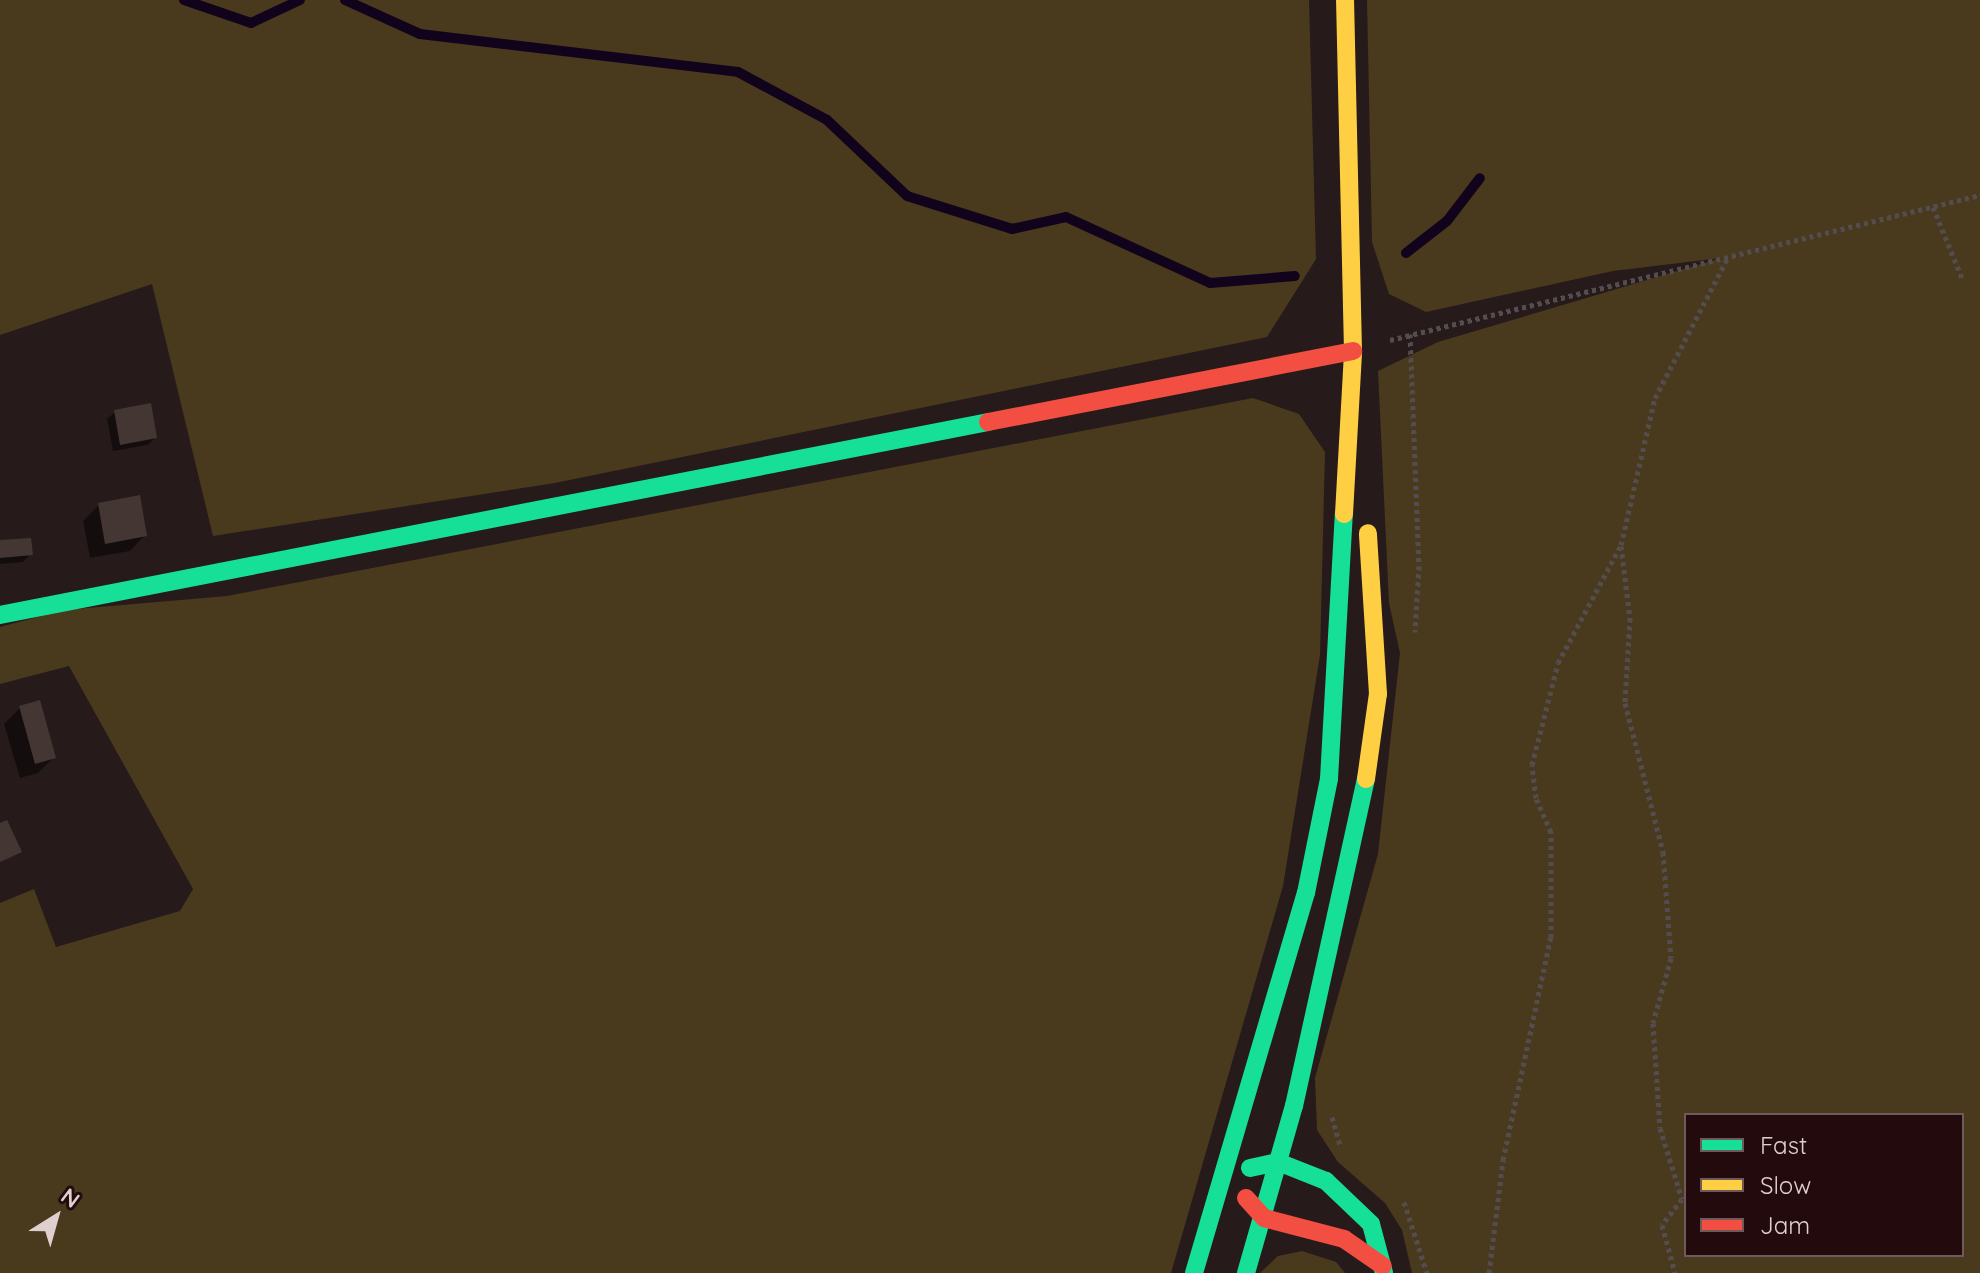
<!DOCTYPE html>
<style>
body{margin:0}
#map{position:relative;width:1980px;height:1273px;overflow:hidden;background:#271a1b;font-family:Quicksand,sans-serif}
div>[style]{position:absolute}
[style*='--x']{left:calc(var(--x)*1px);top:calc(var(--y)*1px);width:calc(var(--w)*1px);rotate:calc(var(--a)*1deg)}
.green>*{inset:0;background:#493a1d}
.shadow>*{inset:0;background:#0007}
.stream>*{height:10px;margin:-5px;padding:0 5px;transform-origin:5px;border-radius:5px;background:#12031c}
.building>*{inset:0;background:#443733}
.path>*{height:5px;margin-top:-2.5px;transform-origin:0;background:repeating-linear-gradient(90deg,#544d4f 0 4px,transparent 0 8px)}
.fast>*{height:18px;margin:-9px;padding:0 9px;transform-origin:9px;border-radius:9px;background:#16e098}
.slow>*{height:18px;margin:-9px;padding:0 9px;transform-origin:9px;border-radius:9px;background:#ffcf43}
.jam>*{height:18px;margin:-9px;padding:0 9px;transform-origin:9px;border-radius:9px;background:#f24e42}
span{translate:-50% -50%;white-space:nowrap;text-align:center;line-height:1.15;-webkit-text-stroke:6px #230b0d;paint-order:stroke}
.legend{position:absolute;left:1684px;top:1113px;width:280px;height:144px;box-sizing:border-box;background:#230b0d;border:2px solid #6f595b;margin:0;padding:10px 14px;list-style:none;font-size:24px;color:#e0cfcf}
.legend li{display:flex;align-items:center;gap:16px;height:40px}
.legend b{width:40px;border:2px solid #6f595b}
.north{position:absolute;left:16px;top:1177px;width:80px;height:80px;-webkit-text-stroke:6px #230b0d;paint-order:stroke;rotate:37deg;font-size:22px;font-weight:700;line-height:32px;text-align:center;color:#e0cfcf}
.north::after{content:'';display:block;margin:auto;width:28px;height:36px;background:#e0cfcf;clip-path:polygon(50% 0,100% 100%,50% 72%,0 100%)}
</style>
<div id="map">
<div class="green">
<i style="clip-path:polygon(0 0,1309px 0,1316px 259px,1267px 337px,555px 483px,213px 536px,152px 284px,0 335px)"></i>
<i style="clip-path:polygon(evenodd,1367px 0,1980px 0,1980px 1273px,1412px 1273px,1402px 1230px,1385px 1203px,1338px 1162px,1317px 1130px,1315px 1078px,1378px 854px,1400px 653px,1389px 603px,1378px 371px,1438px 342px,1721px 258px,1613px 271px,1426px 312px,1389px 294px,1372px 242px,1367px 0,1686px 1115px,1962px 1115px,1962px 1255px,1686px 1255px,1686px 1115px)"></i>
<i style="clip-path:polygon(1253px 398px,1299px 414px,1325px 452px,1320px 655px,1283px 886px,1171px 1273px,0 1273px,0 903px,34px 889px,56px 947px,180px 911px,193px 889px,69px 666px,0 684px,0 627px,64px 610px,227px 596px)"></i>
<i style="clip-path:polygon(1302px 1251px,1336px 1262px,1345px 1273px,1260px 1273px,1278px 1256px)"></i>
</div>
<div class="shadow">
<i style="clip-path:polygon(115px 412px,155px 438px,148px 445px,113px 451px,107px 419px)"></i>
<i style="clip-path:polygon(99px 505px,145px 535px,130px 551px,90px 558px,83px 521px)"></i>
<i style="clip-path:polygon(0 542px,31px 554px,23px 562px,0 564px)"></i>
<i style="clip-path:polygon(20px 708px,54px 757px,38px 773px,20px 778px,4px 724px)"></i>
</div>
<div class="stream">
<i style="--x:184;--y:0;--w:71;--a:18.9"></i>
<i style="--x:251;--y:23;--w:54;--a:-25.1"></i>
<i style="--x:345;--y:0;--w:82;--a:24.4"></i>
<i style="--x:420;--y:34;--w:320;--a:6.8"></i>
<i style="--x:738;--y:72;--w:101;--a:28.3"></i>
<i style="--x:827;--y:120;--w:110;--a:43.5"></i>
<i style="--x:907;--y:196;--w:110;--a:17.4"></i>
<i style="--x:1012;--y:229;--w:55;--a:-12.5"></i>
<i style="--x:1066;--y:217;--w:158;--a:24.6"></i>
<i style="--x:1210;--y:283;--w:85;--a:-4.7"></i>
<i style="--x:1406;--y:253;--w:52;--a:-38"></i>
<i style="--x:1447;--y:221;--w:54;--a:-52.5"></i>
</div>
<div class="building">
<i style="clip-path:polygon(151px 403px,157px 438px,120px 445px,114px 410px)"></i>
<i style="clip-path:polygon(140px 495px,147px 536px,105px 544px,98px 503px)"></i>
<i style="clip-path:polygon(31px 538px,33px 555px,0 558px,0 540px)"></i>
<i style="clip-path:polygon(40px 700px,56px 758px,35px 764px,19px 706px)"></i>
<i style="clip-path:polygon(7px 820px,22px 852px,0 862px,0 823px)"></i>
</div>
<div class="path">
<i style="--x:1933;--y:207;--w:77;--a:67.8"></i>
<i style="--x:1410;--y:334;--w:232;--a:87.8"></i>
<i style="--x:1419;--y:566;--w:66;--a:93.5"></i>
<i style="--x:1390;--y:340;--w:608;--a:-13.81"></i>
<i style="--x:1621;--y:546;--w:73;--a:82.9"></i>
<i style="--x:1630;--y:618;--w:85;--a:93.4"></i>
<i style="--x:1625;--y:703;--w:154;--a:75.7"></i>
<i style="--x:1663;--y:852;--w:106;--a:85.7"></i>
<i style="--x:1671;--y:958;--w:67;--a:105.5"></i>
<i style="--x:1653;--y:1023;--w:105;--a:86.2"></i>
<i style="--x:1660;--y:1128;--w:74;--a:72.8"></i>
<i style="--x:1682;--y:1199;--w:33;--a:128"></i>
<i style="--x:1662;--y:1225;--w:50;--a:74.8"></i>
<i style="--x:1332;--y:1117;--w:29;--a:74"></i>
<i style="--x:1404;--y:1202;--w:75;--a:72.1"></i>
<i style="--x:1489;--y:1273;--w:114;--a:-82.9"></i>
<i style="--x:1503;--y:1160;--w:228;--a:-77.9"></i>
<i style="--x:1551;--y:937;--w:105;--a:-90"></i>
<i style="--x:1551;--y:832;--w:37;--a:-114"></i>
<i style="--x:1536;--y:798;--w:33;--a:-97"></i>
<i style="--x:1532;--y:765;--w:105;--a:-75.7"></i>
<i style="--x:1558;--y:663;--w:134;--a:-61.9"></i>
<i style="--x:1621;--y:545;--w:151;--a:-77"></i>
<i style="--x:1655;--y:398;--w:159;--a:-62.6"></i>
</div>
<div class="fast">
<i style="--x:0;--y:615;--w:1007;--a:-11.05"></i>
<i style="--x:1250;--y:1168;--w:29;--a:-12"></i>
<i style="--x:1278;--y:1162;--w:52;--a:21.6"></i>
<i style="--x:1326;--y:1181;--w:62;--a:43.7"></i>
<i style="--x:1371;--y:1224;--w:51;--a:75.1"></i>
<i style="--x:1194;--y:1273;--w:396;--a:-73.6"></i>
<i style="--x:1306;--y:893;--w:116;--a:-78.6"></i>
<i style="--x:1329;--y:779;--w:265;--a:-86.8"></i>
<i style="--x:1246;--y:1273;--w:174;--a:-74"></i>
<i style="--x:1294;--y:1106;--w:335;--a:-77.6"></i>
</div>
<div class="slow">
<i style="--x:1344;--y:514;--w:163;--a:-86.8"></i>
<i style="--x:1353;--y:351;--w:351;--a:-91.3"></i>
<i style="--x:1366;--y:779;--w:86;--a:-82"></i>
<i style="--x:1378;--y:694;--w:161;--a:-93.6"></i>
</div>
<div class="jam">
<i style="--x:988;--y:422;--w:372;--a:-11"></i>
<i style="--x:1246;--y:1198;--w:27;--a:48"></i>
<i style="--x:1264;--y:1218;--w:83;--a:14.7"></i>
<i style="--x:1344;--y:1239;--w:47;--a:34.7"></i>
</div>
<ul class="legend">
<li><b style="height:10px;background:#16e098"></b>Fast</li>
<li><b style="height:10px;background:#ffcf43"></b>Slow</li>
<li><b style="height:10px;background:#f24e42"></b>Jam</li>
</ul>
<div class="north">N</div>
</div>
